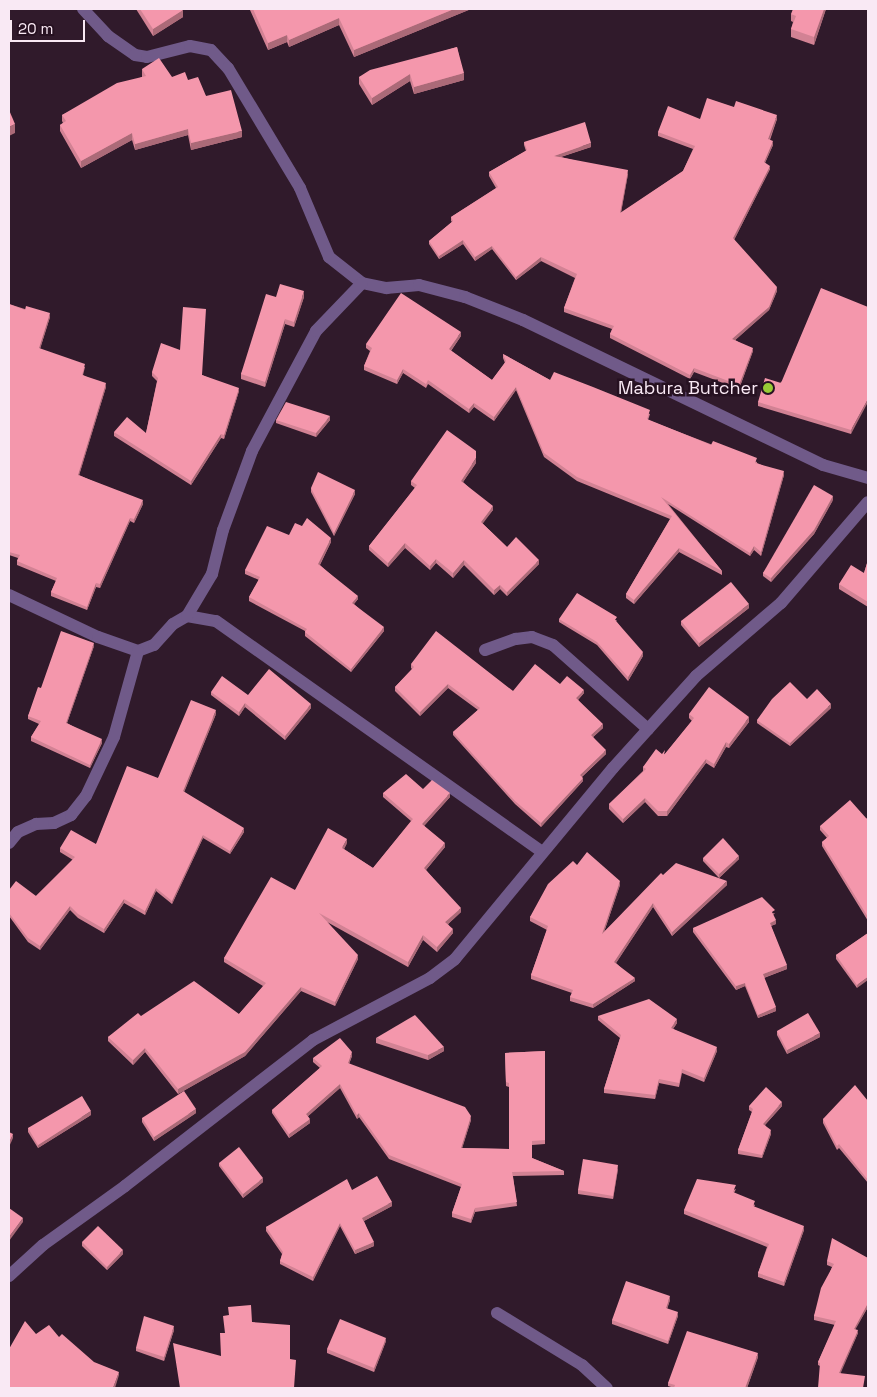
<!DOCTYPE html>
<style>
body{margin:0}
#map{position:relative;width:877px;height:1397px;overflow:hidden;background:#301a2b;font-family:"Space Grotesk",sans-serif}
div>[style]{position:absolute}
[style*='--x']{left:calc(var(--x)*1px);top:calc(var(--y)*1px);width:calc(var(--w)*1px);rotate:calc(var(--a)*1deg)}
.street>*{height:12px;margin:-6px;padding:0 6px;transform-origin:6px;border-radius:6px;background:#705a89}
.wall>*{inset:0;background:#d28294}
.shaded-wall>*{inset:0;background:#ab6a78}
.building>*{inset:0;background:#f497ac}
.dots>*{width:14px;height:14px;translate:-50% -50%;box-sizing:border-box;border:2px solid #261121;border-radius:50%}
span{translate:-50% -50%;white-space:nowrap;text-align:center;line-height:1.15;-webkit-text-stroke:5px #261121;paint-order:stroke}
.poi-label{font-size:18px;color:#f9e9f4}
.right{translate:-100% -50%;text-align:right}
.frame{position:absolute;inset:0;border:10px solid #f9e9f4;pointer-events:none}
.scale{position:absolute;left:10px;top:20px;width:75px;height:22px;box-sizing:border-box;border:2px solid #f9e9f4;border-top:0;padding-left:6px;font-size:15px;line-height:18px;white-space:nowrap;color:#f9e9f4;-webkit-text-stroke:4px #261121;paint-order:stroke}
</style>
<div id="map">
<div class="street">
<i style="--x:83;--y:9;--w:37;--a:47"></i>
<i style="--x:108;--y:36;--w:33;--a:35"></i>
<i style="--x:135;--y:55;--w:12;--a:9"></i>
<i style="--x:147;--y:57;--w:44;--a:-14.3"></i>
<i style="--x:190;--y:46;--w:21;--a:11"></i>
<i style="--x:211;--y:50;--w:25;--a:47"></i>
<i style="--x:228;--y:68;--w:140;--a:59"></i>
<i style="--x:300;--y:188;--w:75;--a:67.2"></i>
<i style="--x:329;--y:257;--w:42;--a:38.2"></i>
<i style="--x:362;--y:283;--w:25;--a:12"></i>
<i style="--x:386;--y:288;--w:33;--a:-5"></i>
<i style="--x:419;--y:285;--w:48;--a:14.6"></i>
<i style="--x:465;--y:297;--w:62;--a:21.6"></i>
<i style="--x:523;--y:320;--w:333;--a:25.8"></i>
<i style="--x:823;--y:465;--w:47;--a:16.1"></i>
<i style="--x:9;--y:595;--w:98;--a:25.3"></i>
<i style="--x:98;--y:637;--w:42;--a:19.3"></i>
<i style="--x:138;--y:651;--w:17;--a:-21"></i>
<i style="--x:154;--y:645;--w:28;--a:-48"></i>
<i style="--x:173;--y:624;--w:16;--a:-30"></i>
<i style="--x:187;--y:616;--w:29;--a:10"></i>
<i style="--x:216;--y:621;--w:400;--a:35.3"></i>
<i style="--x:187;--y:616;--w:49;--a:-59.2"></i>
<i style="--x:212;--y:574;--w:45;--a:-76"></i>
<i style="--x:223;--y:530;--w:84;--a:-69.8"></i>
<i style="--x:252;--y:451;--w:136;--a:-61.9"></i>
<i style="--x:316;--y:331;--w:66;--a:-46.2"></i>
<i style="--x:485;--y:650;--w:33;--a:-20"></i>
<i style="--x:516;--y:639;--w:16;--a:-7"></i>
<i style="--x:532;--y:637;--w:22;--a:21"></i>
<i style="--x:553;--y:645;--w:127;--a:41.5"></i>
<i style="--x:9;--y:843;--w:14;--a:-51"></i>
<i style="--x:18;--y:832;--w:20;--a:-24"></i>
<i style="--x:36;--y:824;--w:18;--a:-3"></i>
<i style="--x:54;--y:823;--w:19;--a:-25"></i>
<i style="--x:71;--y:815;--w:24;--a:-52"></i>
<i style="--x:86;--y:796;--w:65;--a:-64.6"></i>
<i style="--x:114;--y:737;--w:89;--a:-74.4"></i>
<i style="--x:9;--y:1276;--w:46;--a:-42.4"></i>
<i style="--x:43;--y:1245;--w:101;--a:-35.7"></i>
<i style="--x:125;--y:1186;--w:238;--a:-37.8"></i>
<i style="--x:313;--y:1040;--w:132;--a:-27.9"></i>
<i style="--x:430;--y:978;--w:31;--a:-37"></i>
<i style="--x:455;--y:959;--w:248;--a:-50.4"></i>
<i style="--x:613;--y:768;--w:124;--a:-47.9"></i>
<i style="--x:696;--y:676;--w:112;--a:-40.7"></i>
<i style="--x:781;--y:603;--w:133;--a:-49.3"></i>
<i style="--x:497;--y:1313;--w:100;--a:31.5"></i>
<i style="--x:582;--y:1365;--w:34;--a:43"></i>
</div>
<div class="wall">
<i style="clip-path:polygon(136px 9px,182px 9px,183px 17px,153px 36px)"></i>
<i style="clip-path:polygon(250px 9px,471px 9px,354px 57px,339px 25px,289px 47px,287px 42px,268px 50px,250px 10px)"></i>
<i style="clip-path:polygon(826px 9px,814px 45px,791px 37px,791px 29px,793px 22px,791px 21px,791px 14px)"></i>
<i style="clip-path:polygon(457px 47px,464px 80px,414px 94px,410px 81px,372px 105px,359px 84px,359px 77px)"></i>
<i style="clip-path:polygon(142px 69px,172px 77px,188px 80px,206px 96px,242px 137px,191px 150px,188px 135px,135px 150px,132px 140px,81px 168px,60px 131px,60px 125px,63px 123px,62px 121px,62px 115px,142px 77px)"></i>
<i style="clip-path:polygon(700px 119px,777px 119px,770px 140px,773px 145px,765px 163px,770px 169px,734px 240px,777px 291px,769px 310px,735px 340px,753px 351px,739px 389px,694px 372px,690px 379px,610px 338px,610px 334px,612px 329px,564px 312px,564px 308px,575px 278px,541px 261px,516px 280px,492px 249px,475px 261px,463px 244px,439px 259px,429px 244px,429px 241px,452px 222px,451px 221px,451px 217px,496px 188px,489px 176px,489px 172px,526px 151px,524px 145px,524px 142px,591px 147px,561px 157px,628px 174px,621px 213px,683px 171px,693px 149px,658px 136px,658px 132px)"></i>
<i style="clip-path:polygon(276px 297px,304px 297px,294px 327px,285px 324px,265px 387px,241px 379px,241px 374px)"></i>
<i style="clip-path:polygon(9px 304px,50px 317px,40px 349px,85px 367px,83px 375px,106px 387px,79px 475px,143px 504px,134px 523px,130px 521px,100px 588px,96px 587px,87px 610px,51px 596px,51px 592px,56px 581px,17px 565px,17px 561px,18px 558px,9px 555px)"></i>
<i style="clip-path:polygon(868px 307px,851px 434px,758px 406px,758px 402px)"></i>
<i style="clip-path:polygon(461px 336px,451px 351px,492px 380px,505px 363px,503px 358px,503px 354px,550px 380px,650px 414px,648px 420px,757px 462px,757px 463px,784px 475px,761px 556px,754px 550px,750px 556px,668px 504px,722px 571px,722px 575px,679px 552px,634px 604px,626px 598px,626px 594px,670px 519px,577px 481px,544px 457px,516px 390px,494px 421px,474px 407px,469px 413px,428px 384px,426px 388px,403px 373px,397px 384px,364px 370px,364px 366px,370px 351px,366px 348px,366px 344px)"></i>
<i style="clip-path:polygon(152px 372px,202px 375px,239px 391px,224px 439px,221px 438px,191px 485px,114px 436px,114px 432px,146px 433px,157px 381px,152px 376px)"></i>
<i style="clip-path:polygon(276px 420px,330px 420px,316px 437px,276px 423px)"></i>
<i style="clip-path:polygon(476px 463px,463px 482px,493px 510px,482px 523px,507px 547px,539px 564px,507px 596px,500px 589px,494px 595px,464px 565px,453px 578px,436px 563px,430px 570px,405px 548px,388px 567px,369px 550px,369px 546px,415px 488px,411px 485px,411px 481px)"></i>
<i style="clip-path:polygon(311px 488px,355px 494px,334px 536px,311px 492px)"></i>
<i style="clip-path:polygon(833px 500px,814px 534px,771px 582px,763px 576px,763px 573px)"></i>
<i style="clip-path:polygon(289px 535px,331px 542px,320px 565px,358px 599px,354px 604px,384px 631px,351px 672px,305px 636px,305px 631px,249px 601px,249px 597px,259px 580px,245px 574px,245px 570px)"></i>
<i style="clip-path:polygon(868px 560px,868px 607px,839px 589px,839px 584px,864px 573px)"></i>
<i style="clip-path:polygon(749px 608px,699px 647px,681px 625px,681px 621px)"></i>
<i style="clip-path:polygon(559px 619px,617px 620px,616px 621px,643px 656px,628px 681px,597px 645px,559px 622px)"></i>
<i style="clip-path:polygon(94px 646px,67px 723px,102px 743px,90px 768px,31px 741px,31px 737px,39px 724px,28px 719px,28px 716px,41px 688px)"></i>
<i style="clip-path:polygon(411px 664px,513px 691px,560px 684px,584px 693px,578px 700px,603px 728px,593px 737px,606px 754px,582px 777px,583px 781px,541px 827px,515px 804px,453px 735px,453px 732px,478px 710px,448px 688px,420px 716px,395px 691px,395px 687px,412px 669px,411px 668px)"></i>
<i style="clip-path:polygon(211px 692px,248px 695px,311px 708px,285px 740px,245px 707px,239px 716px,211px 695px)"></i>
<i style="clip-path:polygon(807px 699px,831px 708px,790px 746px,757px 723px,757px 720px)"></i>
<i style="clip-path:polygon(216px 714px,184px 792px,244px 832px,230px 854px,203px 838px,172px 904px,156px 891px,145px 915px,124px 903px,104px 933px,78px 918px,70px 910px,40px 950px,28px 942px,9px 916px,9px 890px,36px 896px,73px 860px,60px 852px,60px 848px,96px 844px,158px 778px)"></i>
<i style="clip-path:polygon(689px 714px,749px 722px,729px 748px,726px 747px,714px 768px,706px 763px,667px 816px,658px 816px,645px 802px,623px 823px,609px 809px,609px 804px,643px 771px,643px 767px,662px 754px,665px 754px,692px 721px,689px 718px)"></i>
<i style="clip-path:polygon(423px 789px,450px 797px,424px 826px,445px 847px,426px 870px,461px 912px,448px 924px,453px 933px,437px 952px,423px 940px,408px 967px,327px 922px,358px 959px,335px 1006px,301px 991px,245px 1056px,178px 1094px,145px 1052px,133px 1065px,108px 1041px,108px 1037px,141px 1016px,239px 1014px,263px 986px,224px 962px,224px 958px,295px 890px,347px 843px,344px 849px,373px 868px,411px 821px,383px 797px,383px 793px)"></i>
<i style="clip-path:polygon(866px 818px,868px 820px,868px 921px,822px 846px,822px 842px,827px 838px,820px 830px,820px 826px)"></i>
<i style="clip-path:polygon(703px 858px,739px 859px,719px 878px,703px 861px)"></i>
<i style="clip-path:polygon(577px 865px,620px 885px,604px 932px,663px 875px,727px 885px,672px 936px,653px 907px,616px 963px,635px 981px,593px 1008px,570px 1001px,570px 997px,572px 993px,531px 979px,531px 975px,547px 930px,530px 921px,530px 917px)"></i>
<i style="clip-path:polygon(775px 913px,773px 915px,776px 924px,771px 926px,787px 969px,764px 978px,776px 1011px,758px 1018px,745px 986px,736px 990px,693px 932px,693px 928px)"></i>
<i style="clip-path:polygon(868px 933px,857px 988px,836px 959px,836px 955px)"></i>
<i style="clip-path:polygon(598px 1016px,677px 1023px,673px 1029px,717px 1051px,704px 1082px,682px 1073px,679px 1087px,659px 1083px,655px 1099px,604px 1093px,604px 1089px,620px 1038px,598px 1020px)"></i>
<i style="clip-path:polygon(777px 1031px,820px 1037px,787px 1054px,777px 1035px)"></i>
<i style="clip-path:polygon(376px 1038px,444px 1051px,428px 1060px,376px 1043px)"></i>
<i style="clip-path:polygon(545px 1051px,545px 1144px,532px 1145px,532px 1158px,564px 1171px,564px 1175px,513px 1176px,517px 1206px,475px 1212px,471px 1223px,452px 1217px,452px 1213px,461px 1187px,389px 1159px,359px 1117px,357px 1119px,340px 1088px,308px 1116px,310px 1123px,289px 1138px,272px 1113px,272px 1110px,320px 1068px,313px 1062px,313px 1058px,352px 1056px,349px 1064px,471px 1120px,462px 1148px,509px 1149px,509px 1087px,506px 1086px,505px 1053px)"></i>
<i style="clip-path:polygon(868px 1101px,868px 1183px,839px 1148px,837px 1150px,823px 1123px,823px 1119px)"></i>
<i style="clip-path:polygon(749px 1106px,782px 1106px,765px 1125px,771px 1134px,762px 1158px,738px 1154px,738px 1150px,752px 1112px,749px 1110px)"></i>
<i style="clip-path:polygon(196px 1113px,154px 1141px,142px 1122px,142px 1118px)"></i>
<i style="clip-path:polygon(91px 1115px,38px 1148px,28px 1132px,28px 1128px)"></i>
<i style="clip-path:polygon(219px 1163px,263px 1182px,243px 1198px,219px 1166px)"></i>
<i style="clip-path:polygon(618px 1169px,613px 1199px,578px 1194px,578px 1190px)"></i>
<i style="clip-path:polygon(736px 1189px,734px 1193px,755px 1205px,754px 1207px,804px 1230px,784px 1286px,758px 1277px,758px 1273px,767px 1247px,684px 1214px,684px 1210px)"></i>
<i style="clip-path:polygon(352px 1190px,392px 1206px,364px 1221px,374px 1246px,355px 1254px,340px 1226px,313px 1281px,280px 1264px,280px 1261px,282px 1254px,266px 1231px,266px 1227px)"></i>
<i style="clip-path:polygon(82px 1242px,123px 1254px,107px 1270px,82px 1246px)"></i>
<i style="clip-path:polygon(868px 1258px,868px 1307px,855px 1329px,858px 1333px,840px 1373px,864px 1388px,818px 1365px,818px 1362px,835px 1325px,814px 1320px,814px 1316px,832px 1267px,827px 1265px,827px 1261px)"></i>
<i style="clip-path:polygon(670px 1300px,667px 1309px,678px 1316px,668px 1344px,612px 1324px,612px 1320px)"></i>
<i style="clip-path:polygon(174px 1330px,164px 1361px,136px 1351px,136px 1348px)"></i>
<i style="clip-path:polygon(386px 1341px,374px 1372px,327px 1353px,327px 1349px)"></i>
<i style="clip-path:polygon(758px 1357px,747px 1388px,674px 1388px,668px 1386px,668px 1383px)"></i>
</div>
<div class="shaded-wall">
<i style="clip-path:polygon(454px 9px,471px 9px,354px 57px,354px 50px)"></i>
<i style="clip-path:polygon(824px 9px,826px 9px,814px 45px,814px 37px)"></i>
<i style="clip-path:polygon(183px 10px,183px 17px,153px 36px,153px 29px)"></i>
<i style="clip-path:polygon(339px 18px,339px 25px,289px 47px,289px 40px)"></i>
<i style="clip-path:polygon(287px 35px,287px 42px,268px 50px,268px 43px)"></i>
<i style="clip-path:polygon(464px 73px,464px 80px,414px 94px,414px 87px)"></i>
<i style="clip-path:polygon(410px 74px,410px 81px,372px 105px,372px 98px)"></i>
<i style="clip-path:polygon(777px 115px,777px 119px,768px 143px,768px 139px)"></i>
<i style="clip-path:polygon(15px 124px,15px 133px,9px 136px,9px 127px)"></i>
<i style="clip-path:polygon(188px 129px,188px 135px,135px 150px,135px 144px)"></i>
<i style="clip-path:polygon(242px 131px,242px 137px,191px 150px,191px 143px)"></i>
<i style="clip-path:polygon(132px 133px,132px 140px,81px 168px,81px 161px)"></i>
<i style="clip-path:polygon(773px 141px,773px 145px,764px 165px,764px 162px)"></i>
<i style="clip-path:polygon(591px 143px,591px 147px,554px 159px,554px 156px)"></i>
<i style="clip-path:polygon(770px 166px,770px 169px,733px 242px,733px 238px)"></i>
<i style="clip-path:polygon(628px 170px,628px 174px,620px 217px,620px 213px)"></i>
<i style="clip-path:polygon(463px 240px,463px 244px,439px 259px,439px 256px)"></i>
<i style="clip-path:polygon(492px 246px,492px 249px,475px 261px,475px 257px)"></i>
<i style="clip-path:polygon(541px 257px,541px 261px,516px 280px,516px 277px)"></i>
<i style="clip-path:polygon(777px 287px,777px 291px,769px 310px,732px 343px,732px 339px)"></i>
<i style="clip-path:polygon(304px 291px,304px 297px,294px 327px,294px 322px)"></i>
<i style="clip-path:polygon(50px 313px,50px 317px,39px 352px,39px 348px)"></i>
<i style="clip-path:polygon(285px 319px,285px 324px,265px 387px,265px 382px)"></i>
<i style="clip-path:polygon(461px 332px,461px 336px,449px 353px,449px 349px)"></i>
<i style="clip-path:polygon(753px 348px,753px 351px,739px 389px,739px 385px)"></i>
<i style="clip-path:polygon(694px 368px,694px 372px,690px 379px,690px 375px)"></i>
<i style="clip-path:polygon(403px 369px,403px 373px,397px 384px,397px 380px)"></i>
<i style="clip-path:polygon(106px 383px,106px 387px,78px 479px,78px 475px)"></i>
<i style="clip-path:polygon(516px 387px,516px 390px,494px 421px,494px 417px)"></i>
<i style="clip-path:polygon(239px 388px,239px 391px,224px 439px,224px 435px)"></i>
<i style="clip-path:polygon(868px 399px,868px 402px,851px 434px,851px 430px)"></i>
<i style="clip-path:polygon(474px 403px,474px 407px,469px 413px,469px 409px)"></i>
<i style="clip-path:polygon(330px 416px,330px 420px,316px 437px,316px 433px)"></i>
<i style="clip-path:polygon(221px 434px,221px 438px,191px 485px,191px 481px)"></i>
<i style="clip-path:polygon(476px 458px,476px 463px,461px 485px,461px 481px)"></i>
<i style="clip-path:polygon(784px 471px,784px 475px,761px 556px,761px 552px)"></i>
<i style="clip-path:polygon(355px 490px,355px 494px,334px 536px,334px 533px)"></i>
<i style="clip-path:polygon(833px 496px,833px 500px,814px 534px,771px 582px,771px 578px)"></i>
<i style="clip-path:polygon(143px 500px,143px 504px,134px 523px,134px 519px)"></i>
<i style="clip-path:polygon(493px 506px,493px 510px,481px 526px,481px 522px)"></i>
<i style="clip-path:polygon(130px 518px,130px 521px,100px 588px,100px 584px)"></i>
<i style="clip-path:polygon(331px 538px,331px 542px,318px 568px,318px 564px)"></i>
<i style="clip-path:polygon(405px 543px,405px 548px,388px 567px,388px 563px)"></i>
<i style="clip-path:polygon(754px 546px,754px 550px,750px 556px,750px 553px)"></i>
<i style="clip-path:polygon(679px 548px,679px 552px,634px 604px,634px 600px)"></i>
<i style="clip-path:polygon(436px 559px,436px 563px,430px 570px,430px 566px)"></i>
<i style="clip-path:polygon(464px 560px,464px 565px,453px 578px,453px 573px)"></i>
<i style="clip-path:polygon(539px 560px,539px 564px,507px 596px,507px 592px)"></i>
<i style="clip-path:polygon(96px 583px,96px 587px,87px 610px,87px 607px)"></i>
<i style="clip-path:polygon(500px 585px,500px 589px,494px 595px,494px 590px)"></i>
<i style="clip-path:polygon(358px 596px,358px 599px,352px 606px,352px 603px)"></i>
<i style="clip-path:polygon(749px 604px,749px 608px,699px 647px,699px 643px)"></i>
<i style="clip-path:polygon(384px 627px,384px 631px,351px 672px,351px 669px)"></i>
<i style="clip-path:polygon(94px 643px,94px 646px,66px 726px,66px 723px)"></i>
<i style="clip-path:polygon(643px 652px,643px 656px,628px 681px,628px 677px)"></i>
<i style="clip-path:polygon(448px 684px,448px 688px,420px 716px,420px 712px)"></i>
<i style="clip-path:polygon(584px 690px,584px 693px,576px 702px,576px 698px)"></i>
<i style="clip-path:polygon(245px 703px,245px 707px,239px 716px,239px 712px)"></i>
<i style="clip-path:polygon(311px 704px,311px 708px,285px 740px,285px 736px)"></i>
<i style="clip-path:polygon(831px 704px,831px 708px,790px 746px,790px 743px)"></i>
<i style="clip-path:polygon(216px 710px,216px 714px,183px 795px,183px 791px)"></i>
<i style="clip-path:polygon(749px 717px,749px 722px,729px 748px,729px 744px)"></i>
<i style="clip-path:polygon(603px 724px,603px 728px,591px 739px,591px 735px)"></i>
<i style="clip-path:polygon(102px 739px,102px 743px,90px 768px,90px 765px)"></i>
<i style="clip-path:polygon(726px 742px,726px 747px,714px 768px,714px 764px)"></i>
<i style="clip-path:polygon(606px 750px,606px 754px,580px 778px,580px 775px)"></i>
<i style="clip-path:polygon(706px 759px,706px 763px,667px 816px,667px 811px)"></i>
<i style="clip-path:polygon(583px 778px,583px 781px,541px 827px,541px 823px)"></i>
<i style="clip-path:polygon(450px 793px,450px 797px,422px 828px,422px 824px)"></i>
<i style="clip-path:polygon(645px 798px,645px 802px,623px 823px,623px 819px)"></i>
<i style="clip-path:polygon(244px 828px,244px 832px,230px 854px,230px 851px)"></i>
<i style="clip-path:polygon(203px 835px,203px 838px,172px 904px,172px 901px)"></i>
<i style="clip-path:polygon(347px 839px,347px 843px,342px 853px,342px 848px)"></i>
<i style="clip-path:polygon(445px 843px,445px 847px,424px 872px,424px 868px)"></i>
<i style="clip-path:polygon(739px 856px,739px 859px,719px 878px,719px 874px)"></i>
<i style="clip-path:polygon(620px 881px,620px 885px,602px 938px,602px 934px)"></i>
<i style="clip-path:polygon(727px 881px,727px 885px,672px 936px,672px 932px)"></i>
<i style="clip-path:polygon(156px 888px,156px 891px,145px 915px,145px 911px)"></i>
<i style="clip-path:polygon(124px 899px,124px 903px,104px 933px,104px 929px)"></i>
<i style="clip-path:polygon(653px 903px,653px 907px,614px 966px,614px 962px)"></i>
<i style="clip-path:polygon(70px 906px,70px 910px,40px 950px,40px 946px)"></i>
<i style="clip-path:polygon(461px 908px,461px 912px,445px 927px,445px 922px)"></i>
<i style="clip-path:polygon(776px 920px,776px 924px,770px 926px,770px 923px)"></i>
<i style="clip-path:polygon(453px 929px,453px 933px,437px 952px,437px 947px)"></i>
<i style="clip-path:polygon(423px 935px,423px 940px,408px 967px,408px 962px)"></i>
<i style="clip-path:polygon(358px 955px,358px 959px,335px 1006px,335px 1002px)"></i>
<i style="clip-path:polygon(787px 965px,787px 969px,763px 978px,763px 974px)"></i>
<i style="clip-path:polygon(868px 977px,868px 980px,857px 988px,857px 985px)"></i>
<i style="clip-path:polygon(635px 978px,635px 981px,593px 1008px,593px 1004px)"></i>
<i style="clip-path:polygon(745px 983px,745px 986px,736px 990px,736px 986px)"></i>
<i style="clip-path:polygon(301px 987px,301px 991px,245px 1056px,178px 1094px,178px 1089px)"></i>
<i style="clip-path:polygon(776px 1007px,776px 1011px,758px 1018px,758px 1015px)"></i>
<i style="clip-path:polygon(677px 1019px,677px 1023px,671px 1032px,671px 1028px)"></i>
<i style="clip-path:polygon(820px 1033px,820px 1037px,787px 1054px,787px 1050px)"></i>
<i style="clip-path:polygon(444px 1047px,444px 1051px,428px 1060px,428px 1055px)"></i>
<i style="clip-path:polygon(717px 1047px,717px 1051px,704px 1082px,704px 1078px)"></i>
<i style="clip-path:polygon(145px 1048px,145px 1052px,133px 1065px,133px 1060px)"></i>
<i style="clip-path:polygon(352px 1052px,352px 1056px,348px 1067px,348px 1063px)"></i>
<i style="clip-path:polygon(659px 1079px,659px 1083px,655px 1099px,655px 1095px)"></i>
<i style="clip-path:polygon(340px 1084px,340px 1088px,306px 1118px,306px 1114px)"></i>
<i style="clip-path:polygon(782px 1102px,782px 1106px,763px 1127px,763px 1124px)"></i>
<i style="clip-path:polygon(196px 1109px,196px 1113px,154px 1141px,154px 1137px)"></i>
<i style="clip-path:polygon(91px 1111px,91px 1115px,38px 1148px,38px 1145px)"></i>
<i style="clip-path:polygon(359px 1113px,359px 1117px,357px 1119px,357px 1115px)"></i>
<i style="clip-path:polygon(471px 1116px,471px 1120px,461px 1152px,461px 1148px)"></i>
<i style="clip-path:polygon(310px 1119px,310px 1123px,289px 1138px,289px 1134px)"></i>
<i style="clip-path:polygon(771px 1130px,771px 1134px,762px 1158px,762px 1155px)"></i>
<i style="clip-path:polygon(13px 1134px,13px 1138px,9px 1147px,9px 1143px)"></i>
<i style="clip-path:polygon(618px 1165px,618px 1169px,613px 1199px,613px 1196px)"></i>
<i style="clip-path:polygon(263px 1178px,263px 1182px,243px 1198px,243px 1194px)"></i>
<i style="clip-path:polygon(392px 1202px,392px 1206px,362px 1222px,362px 1218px)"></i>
<i style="clip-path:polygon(475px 1208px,475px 1212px,471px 1223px,471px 1219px)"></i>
<i style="clip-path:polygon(23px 1218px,23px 1222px,9px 1241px,9px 1237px)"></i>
<i style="clip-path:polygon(340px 1223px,340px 1226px,313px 1281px,313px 1277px)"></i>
<i style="clip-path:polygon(804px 1226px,804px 1230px,784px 1286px,784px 1282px)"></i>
<i style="clip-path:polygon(374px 1242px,374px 1246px,355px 1254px,355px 1250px)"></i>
<i style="clip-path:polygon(123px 1250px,123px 1254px,107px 1270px,107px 1267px)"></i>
<i style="clip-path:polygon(670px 1296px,670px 1300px,666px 1312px,666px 1308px)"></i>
<i style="clip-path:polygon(868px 1303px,868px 1307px,854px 1332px,854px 1329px)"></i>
<i style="clip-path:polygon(678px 1312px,678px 1316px,668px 1344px,668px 1341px)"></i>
<i style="clip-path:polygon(174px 1326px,174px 1330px,164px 1361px,164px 1357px)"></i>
<i style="clip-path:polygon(858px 1330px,858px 1333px,839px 1377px,839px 1373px)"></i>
<i style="clip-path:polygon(386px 1338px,386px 1341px,374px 1372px,374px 1368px)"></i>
<i style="clip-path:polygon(758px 1353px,758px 1357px,747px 1388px,745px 1388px)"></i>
<i style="clip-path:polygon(119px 1372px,119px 1375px,115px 1388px,113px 1388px)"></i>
</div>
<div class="building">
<i style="clip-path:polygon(140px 9px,182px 9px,183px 10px,153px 29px)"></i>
<i style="clip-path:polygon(253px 9px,454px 9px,354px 50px,339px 18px,289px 40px,287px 35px,268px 43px)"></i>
<i style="clip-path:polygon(793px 9px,824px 9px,814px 37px,791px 29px,796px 16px,791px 14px)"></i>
<i style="clip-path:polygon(457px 47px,464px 73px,414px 87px,410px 74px,372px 98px,359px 77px,370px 70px)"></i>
<i style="clip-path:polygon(159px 58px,172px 77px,185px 72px,188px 80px,198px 77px,206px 96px,231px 90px,242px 131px,191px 143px,188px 129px,135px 144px,132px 133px,81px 161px,60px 125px,66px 121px,62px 115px,117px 83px,146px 76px,142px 69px)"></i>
<i style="clip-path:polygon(707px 98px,734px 107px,736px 101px,777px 115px,768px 139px,773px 141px,764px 162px,770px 166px,733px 238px,777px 287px,769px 307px,732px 339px,753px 348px,739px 385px,694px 368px,690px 375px,610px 334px,614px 326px,564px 308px,577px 274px,541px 257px,516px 277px,492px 246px,475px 257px,463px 240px,439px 256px,429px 241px,453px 221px,451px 217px,498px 187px,489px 172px,527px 150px,524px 142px,585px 122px,591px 143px,554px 156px,628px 170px,620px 213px,683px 171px,695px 146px,658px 132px,668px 106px,700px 119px)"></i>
<i style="clip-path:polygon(9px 110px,15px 124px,9px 127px)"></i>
<i style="clip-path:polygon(280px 284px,304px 291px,294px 322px,285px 319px,265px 382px,241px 374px,266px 294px,276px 297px)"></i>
<i style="clip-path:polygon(821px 288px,868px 307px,868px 399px,851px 430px,758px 402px,765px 378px,781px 383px)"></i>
<i style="clip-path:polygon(401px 293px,461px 332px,449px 349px,492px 380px,506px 361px,503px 354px,550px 380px,554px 372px,593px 387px,650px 410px,647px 419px,711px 445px,713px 441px,757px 458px,755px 463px,784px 471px,761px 552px,754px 546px,750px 553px,661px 497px,722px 571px,679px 548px,634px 600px,626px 594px,672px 516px,577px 477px,544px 453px,516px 387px,494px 417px,474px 403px,469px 409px,428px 380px,426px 384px,403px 369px,397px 380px,364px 366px,372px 348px,366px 344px)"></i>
<i style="clip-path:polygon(9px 304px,25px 310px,26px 306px,50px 313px,39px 348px,85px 364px,82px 375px,106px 383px,78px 475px,143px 500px,134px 519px,130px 518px,100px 584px,96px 583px,87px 607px,51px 592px,57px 578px,17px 561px,20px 555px,9px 552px)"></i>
<i style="clip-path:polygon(183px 307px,206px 309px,202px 375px,239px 388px,224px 435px,221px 434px,191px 481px,114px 432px,127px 417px,146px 433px,158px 378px,152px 372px,161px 343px,180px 350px)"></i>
<i style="clip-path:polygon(286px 402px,330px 416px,316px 433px,276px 420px)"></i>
<i style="clip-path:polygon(447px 430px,476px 451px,476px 458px,461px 481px,493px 506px,481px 522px,507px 547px,516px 537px,539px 560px,507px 592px,500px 585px,494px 590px,464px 560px,453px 573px,436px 559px,430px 566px,405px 543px,388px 563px,369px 546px,417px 485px,411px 481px)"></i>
<i style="clip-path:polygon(318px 472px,355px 490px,334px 533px,311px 488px)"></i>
<i style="clip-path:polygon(814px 485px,833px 496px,814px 530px,771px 578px,763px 573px)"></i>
<i style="clip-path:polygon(307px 518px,331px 538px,318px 564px,358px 596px,352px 603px,384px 627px,351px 669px,305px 632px,307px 629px,249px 597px,260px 577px,245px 570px,267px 526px,289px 535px,295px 523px,302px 526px)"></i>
<i style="clip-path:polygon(868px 560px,868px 602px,839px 584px,851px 565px,864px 573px)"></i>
<i style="clip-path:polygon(731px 582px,749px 604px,699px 643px,681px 621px)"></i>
<i style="clip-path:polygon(577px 593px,617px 617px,615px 620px,643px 652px,628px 677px,597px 642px,559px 619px)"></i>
<i style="clip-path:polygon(61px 631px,94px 643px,66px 723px,102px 739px,90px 765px,31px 737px,41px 721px,28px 716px,38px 687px,41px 688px)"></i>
<i style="clip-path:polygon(436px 631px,513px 691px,535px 664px,560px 684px,567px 676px,584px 690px,576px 698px,603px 724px,591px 735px,606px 750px,580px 775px,583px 778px,541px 823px,515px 801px,453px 732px,480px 708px,448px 684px,420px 712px,395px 687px,414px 667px,411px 664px)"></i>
<i style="clip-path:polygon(269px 669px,311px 704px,285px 736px,245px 703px,239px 712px,211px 692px,222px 676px,248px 695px)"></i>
<i style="clip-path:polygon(790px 682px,807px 699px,817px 689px,831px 704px,790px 743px,757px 720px,772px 699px)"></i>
<i style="clip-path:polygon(709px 687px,749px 717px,729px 744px,726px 742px,714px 764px,706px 759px,667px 811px,658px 811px,645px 798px,623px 819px,609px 804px,646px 769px,643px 767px,656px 749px,662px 754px,665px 750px,664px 755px,694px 718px,689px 714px)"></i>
<i style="clip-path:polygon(191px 700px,216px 710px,183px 791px,244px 828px,230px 851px,203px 835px,172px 901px,156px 888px,145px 911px,124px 899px,104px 929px,78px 914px,70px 906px,40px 946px,28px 938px,9px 913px,9px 890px,16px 881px,36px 896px,75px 857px,60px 848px,71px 830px,96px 844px,127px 766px,158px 778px)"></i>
<i style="clip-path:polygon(406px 774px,423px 789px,432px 780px,450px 793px,422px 824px,445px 843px,424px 868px,461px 908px,445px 922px,453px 929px,437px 947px,423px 935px,408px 962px,319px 913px,358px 955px,335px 1002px,301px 987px,245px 1052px,178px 1089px,145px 1048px,133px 1060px,108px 1037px,138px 1013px,141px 1016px,194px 981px,239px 1014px,266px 983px,224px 958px,271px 877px,295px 890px,328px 828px,347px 839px,342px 848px,373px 868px,413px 819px,383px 793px)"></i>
<i style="clip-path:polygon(850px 800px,866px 818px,868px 820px,868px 917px,822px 842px,829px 836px,820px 826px)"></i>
<i style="clip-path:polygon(723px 838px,739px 856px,719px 874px,703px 858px)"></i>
<i style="clip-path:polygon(587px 852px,620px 881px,602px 934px,661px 873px,663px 875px,676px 863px,727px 881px,672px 932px,653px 903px,614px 962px,635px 978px,593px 1004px,570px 997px,573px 990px,531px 975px,548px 926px,530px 917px,548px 884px,573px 861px,577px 865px)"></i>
<i style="clip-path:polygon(762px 897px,775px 910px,772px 912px,776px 920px,770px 923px,787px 965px,763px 974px,776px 1007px,758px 1015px,745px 983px,736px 986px,693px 928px)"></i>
<i style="clip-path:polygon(868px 933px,868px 977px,857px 985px,836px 955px)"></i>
<i style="clip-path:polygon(649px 999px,677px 1019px,671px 1028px,717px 1047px,704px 1078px,682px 1069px,679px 1083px,659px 1079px,655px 1095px,604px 1089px,621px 1035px,598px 1016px)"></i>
<i style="clip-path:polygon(808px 1013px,820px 1033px,787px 1050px,777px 1031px)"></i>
<i style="clip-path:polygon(415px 1015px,444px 1047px,428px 1055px,376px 1038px)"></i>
<i style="clip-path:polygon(340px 1038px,352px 1052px,348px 1063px,465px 1107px,471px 1116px,461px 1148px,509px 1149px,509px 1083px,506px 1082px,505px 1053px,545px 1051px,545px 1140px,532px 1141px,532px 1158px,564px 1171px,512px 1172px,517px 1202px,475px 1208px,471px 1219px,452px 1213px,462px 1184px,389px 1155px,359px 1113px,357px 1115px,340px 1084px,306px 1114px,310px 1119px,289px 1134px,272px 1110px,322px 1066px,313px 1058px)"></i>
<i style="clip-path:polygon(855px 1085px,868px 1101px,868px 1180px,839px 1144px,837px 1146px,823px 1119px)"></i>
<i style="clip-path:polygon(766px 1087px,782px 1102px,763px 1124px,771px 1130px,762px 1155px,738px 1150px,753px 1109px,749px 1106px)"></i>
<i style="clip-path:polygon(184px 1091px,196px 1109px,154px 1137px,142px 1118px)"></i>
<i style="clip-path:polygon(82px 1096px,91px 1111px,38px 1145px,28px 1128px)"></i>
<i style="clip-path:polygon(9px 1132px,13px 1134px,9px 1143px)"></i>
<i style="clip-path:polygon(239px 1147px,263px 1178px,243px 1194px,219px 1163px)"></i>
<i style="clip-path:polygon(583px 1159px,618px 1165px,613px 1196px,578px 1190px)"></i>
<i style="clip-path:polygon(377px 1176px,392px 1202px,362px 1218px,374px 1242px,355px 1250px,340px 1223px,313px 1277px,280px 1261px,283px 1252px,266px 1227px,347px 1179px,352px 1190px)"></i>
<i style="clip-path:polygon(697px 1179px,736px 1185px,733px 1192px,755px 1201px,753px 1206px,804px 1226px,784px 1282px,758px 1273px,769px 1244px,684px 1210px)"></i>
<i style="clip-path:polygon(9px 1208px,23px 1218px,9px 1237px)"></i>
<i style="clip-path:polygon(98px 1226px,123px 1250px,107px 1267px,82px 1242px)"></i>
<i style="clip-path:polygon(832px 1238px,868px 1258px,868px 1303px,854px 1329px,858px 1330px,839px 1373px,865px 1376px,863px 1388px,818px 1388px,820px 1363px,818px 1362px,836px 1321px,814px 1316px,821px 1288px,834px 1264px,827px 1261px)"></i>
<i style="clip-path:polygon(626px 1281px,670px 1296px,666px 1308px,678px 1312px,668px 1341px,612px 1320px)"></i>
<i style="clip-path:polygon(251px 1305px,252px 1322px,290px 1325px,290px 1359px,296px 1360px,294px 1388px,180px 1388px,173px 1343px,221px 1356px,220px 1333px,225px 1333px,223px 1316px,229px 1315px,228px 1307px)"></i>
<i style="clip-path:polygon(144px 1316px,174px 1326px,164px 1357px,136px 1348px)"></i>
<i style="clip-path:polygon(340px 1319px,386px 1338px,374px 1368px,327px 1349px)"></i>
<i style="clip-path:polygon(25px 1321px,36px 1334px,49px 1325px,59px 1337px,62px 1334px,94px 1362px,119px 1372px,113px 1388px,9px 1388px,9px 1349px)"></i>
<i style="clip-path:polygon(687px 1331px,758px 1353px,745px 1388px,674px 1388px,675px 1385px,668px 1383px)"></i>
</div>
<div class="dots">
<i style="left:768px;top:388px;background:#98cb36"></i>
</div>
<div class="poi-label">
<span class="right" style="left:758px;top:388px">Mabura Butcher</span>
</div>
<div class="frame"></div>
<div class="scale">20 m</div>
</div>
